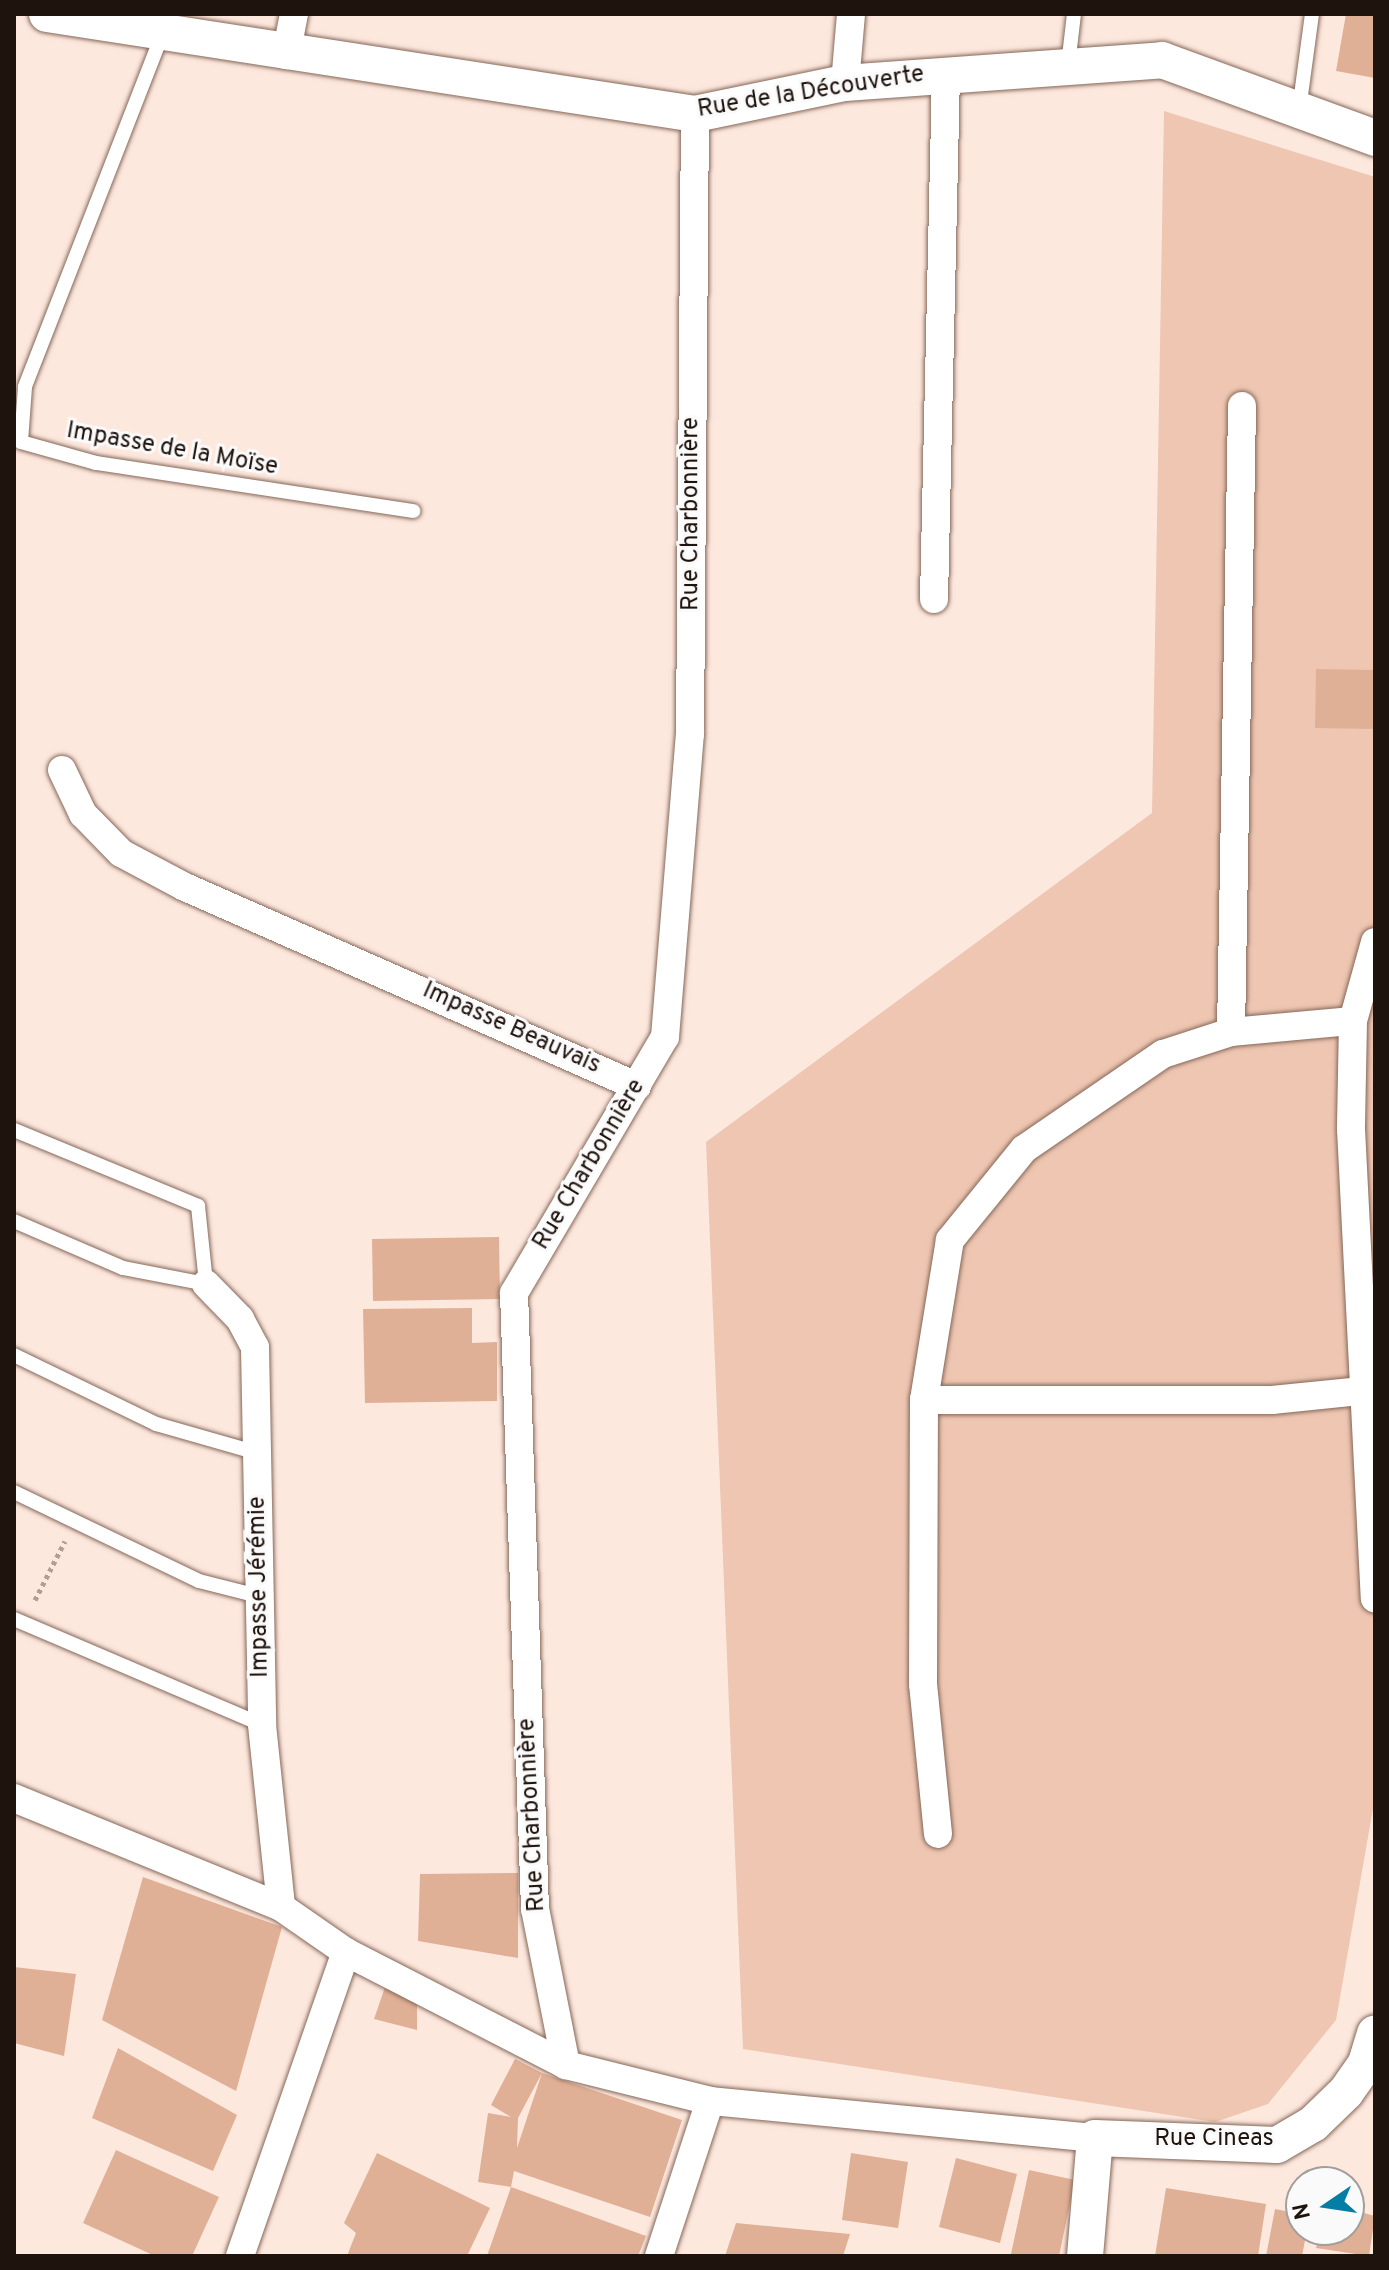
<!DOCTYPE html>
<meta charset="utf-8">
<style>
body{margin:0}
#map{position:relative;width:1389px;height:2270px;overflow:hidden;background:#fde8de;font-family:Overpass,sans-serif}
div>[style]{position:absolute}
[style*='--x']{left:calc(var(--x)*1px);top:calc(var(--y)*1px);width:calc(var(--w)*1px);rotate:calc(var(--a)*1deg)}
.green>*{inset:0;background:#eec6b2}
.building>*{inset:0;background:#e0b096}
.path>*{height:5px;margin-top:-2.5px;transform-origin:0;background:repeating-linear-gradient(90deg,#b19f97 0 4px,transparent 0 8px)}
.roads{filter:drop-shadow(0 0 2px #856758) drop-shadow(0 0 2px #856758)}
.service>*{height:14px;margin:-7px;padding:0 7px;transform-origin:7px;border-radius:7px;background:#fff}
.minor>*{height:28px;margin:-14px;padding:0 14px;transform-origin:14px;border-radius:14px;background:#fff}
.tertiary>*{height:36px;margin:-18px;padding:0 18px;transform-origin:18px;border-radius:18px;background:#fff}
span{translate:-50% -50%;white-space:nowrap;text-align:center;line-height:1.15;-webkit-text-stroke:6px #fafafa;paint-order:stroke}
.street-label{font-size:24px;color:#1f130d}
.frame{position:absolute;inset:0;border:16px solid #1f130d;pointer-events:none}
.north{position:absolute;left:1285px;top:2166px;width:80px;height:80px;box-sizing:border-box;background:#fafafa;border:2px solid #a29e9b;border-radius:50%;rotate:257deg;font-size:22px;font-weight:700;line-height:32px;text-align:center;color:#1f130d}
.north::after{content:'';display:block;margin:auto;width:28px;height:36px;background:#057ea5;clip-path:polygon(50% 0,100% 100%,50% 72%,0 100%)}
</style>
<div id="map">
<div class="green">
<i style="clip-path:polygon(1164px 111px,1375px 177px,1375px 1797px,1336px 2020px,1268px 2104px,1215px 2122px,743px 2049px,706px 1142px,1152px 813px)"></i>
</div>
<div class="building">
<i style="clip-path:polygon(1346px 14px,1375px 14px,1375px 78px,1336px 71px)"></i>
<i style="clip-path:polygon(1316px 669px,1375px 670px,1375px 729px,1315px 728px)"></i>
<i style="clip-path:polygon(499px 1237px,500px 1299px,373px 1301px,372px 1239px)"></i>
<i style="clip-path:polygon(472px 1308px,472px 1343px,497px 1342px,497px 1401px,365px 1403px,363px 1309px)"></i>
<i style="clip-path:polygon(518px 1873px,518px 1958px,418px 1941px,420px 1874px)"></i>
<i style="clip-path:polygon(143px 1877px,282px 1927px,236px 2091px,102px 2020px)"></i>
<i style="clip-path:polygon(14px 1967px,76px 1974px,64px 2056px,14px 2043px)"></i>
<i style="clip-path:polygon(385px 1987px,417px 2000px,417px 2030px,374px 2019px)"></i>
<i style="clip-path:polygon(118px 2048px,237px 2115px,213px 2171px,92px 2118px)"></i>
<i style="clip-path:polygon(515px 2059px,542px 2073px,518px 2118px,517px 2148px,542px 2073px,682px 2120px,650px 2217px,514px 2171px,511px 2187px,478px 2182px,488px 2113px,511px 2117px,491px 2105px)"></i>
<i style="clip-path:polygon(116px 2150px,219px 2197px,192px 2256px,155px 2256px,83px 2223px)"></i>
<i style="clip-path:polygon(377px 2153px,490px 2208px,467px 2256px,347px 2256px,356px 2233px,344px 2223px)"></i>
<i style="clip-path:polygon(851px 2153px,908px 2162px,898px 2228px,842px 2220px)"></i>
<i style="clip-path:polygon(956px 2158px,1017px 2174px,1000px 2243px,939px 2227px)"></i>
<i style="clip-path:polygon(1029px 2170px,1075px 2180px,1059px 2256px,1011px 2254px)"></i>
<i style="clip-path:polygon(511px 2187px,646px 2236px,638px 2256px,487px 2256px)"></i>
<i style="clip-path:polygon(1166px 2188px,1266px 2204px,1258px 2256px,1155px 2256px)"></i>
<i style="clip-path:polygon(1275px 2209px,1301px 2214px,1301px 2230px,1307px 2230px,1302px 2256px,1266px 2256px)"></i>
<i style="clip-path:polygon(1349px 2209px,1375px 2216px,1369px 2256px,1316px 2248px,1321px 2230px,1349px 2230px)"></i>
<i style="clip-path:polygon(736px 2223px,850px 2234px,843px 2256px,725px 2256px)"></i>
</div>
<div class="path">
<i style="--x:35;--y:1600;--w:66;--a:-63"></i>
</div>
<div class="roads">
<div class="service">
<i style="--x:162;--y:35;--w:378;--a:111.3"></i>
<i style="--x:25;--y:387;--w:55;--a:94.2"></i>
<i style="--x:21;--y:442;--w:78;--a:15.6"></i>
<i style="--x:96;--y:463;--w:321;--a:8.6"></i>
<i style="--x:1068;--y:65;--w:51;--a:-83.3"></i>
<i style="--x:1299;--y:110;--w:97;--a:-82.3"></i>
<i style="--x:14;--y:1130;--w:199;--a:22.4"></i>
<i style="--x:198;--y:1206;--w:78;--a:84.1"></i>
<i style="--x:206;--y:1284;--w:85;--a:-169.1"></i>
<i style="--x:123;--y:1268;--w:119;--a:-156.7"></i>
<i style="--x:14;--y:1355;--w:158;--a:25.9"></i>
<i style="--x:156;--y:1424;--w:106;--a:15.9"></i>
<i style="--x:14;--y:1492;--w:205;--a:25.7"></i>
<i style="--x:199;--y:1581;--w:61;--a:14.3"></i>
<i style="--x:14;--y:1619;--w:270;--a:23.1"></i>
</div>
<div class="minor">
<i style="--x:286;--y:55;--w:42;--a:-79"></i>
<i style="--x:845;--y:83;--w:69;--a:-85"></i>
<i style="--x:934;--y:599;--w:526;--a:-88.69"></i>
<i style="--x:62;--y:770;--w:49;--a:64.5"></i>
<i style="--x:83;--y:814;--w:54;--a:45.7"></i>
<i style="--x:121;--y:853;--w:72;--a:28"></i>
<i style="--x:185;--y:887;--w:494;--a:23.8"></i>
<i style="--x:1375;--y:942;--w:82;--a:105.6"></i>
<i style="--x:1353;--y:1021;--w:108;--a:91.1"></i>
<i style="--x:1351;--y:1129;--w:470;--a:87.1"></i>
<i style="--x:1231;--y:1032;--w:626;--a:-88.99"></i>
<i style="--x:206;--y:1284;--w:49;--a:45.8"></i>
<i style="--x:240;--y:1319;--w:32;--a:62"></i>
<i style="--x:255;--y:1347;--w:378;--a:88.9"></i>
<i style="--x:262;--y:1725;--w:183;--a:84"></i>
<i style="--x:924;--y:1400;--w:348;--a:0"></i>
<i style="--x:1272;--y:1400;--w:88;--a:-5.8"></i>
<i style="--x:14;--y:1798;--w:288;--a:22.2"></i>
<i style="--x:281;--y:1907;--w:79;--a:34.7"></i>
<i style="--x:346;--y:1952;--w:247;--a:27.2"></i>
<i style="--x:566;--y:2065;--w:148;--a:14"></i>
<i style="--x:710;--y:2101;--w:387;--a:5.5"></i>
<i style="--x:938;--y:1834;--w:151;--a:-95.7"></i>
<i style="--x:923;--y:1684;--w:284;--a:-89.8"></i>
<i style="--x:924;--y:1400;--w:162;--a:-80.8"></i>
<i style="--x:950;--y:1240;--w:117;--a:-50.9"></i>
<i style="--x:1024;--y:1149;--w:168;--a:-34.4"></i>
<i style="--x:1163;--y:1054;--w:71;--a:-17.9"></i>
<i style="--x:1231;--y:1032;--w:122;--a:-5.2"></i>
<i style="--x:566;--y:2065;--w:159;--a:-101.2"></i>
<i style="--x:535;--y:1909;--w:616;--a:-91.95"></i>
<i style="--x:514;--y:1293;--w:297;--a:-59.5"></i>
<i style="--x:665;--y:1037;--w:304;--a:-85.3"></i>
<i style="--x:690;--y:734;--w:620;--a:-89.54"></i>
<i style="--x:240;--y:2256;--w:322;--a:-70.8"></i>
<i style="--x:659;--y:2256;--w:163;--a:-71.8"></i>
</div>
<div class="tertiary">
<i style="--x:47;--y:14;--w:656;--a:8.77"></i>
<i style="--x:695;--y:114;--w:153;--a:-11.7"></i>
<i style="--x:845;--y:83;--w:318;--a:-4.1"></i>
<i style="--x:1162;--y:60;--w:227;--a:20.1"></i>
<i style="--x:1085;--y:2256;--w:118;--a:-85.2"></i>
<i style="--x:1095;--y:2138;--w:182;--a:2.2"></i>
<i style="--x:1277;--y:2145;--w:42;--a:-30.3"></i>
<i style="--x:1313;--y:2124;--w:46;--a:-44.1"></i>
<i style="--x:1346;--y:2092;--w:35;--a:-55"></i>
<i style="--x:1366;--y:2063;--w:31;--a:-73"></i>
</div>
</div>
<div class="street-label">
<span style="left:811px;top:93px;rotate:-9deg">Rue de la Découverte</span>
<span style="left:172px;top:450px;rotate:10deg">Impasse de la Moïse</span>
<span style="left:692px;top:514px;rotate:-90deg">Rue Charbonnière</span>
<span style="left:511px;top:1029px;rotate:24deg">Impasse Beauvais</span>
<span style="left:590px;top:1165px;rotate:-59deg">Rue Charbonnière</span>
<span style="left:260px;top:1587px;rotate:-91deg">Impasse Jérémie</span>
<span style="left:533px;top:1815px;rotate:-93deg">Rue Charbonnière</span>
<span style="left:1214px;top:2140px">Rue Cineas</span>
</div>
<div class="frame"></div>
<div class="north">N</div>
</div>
